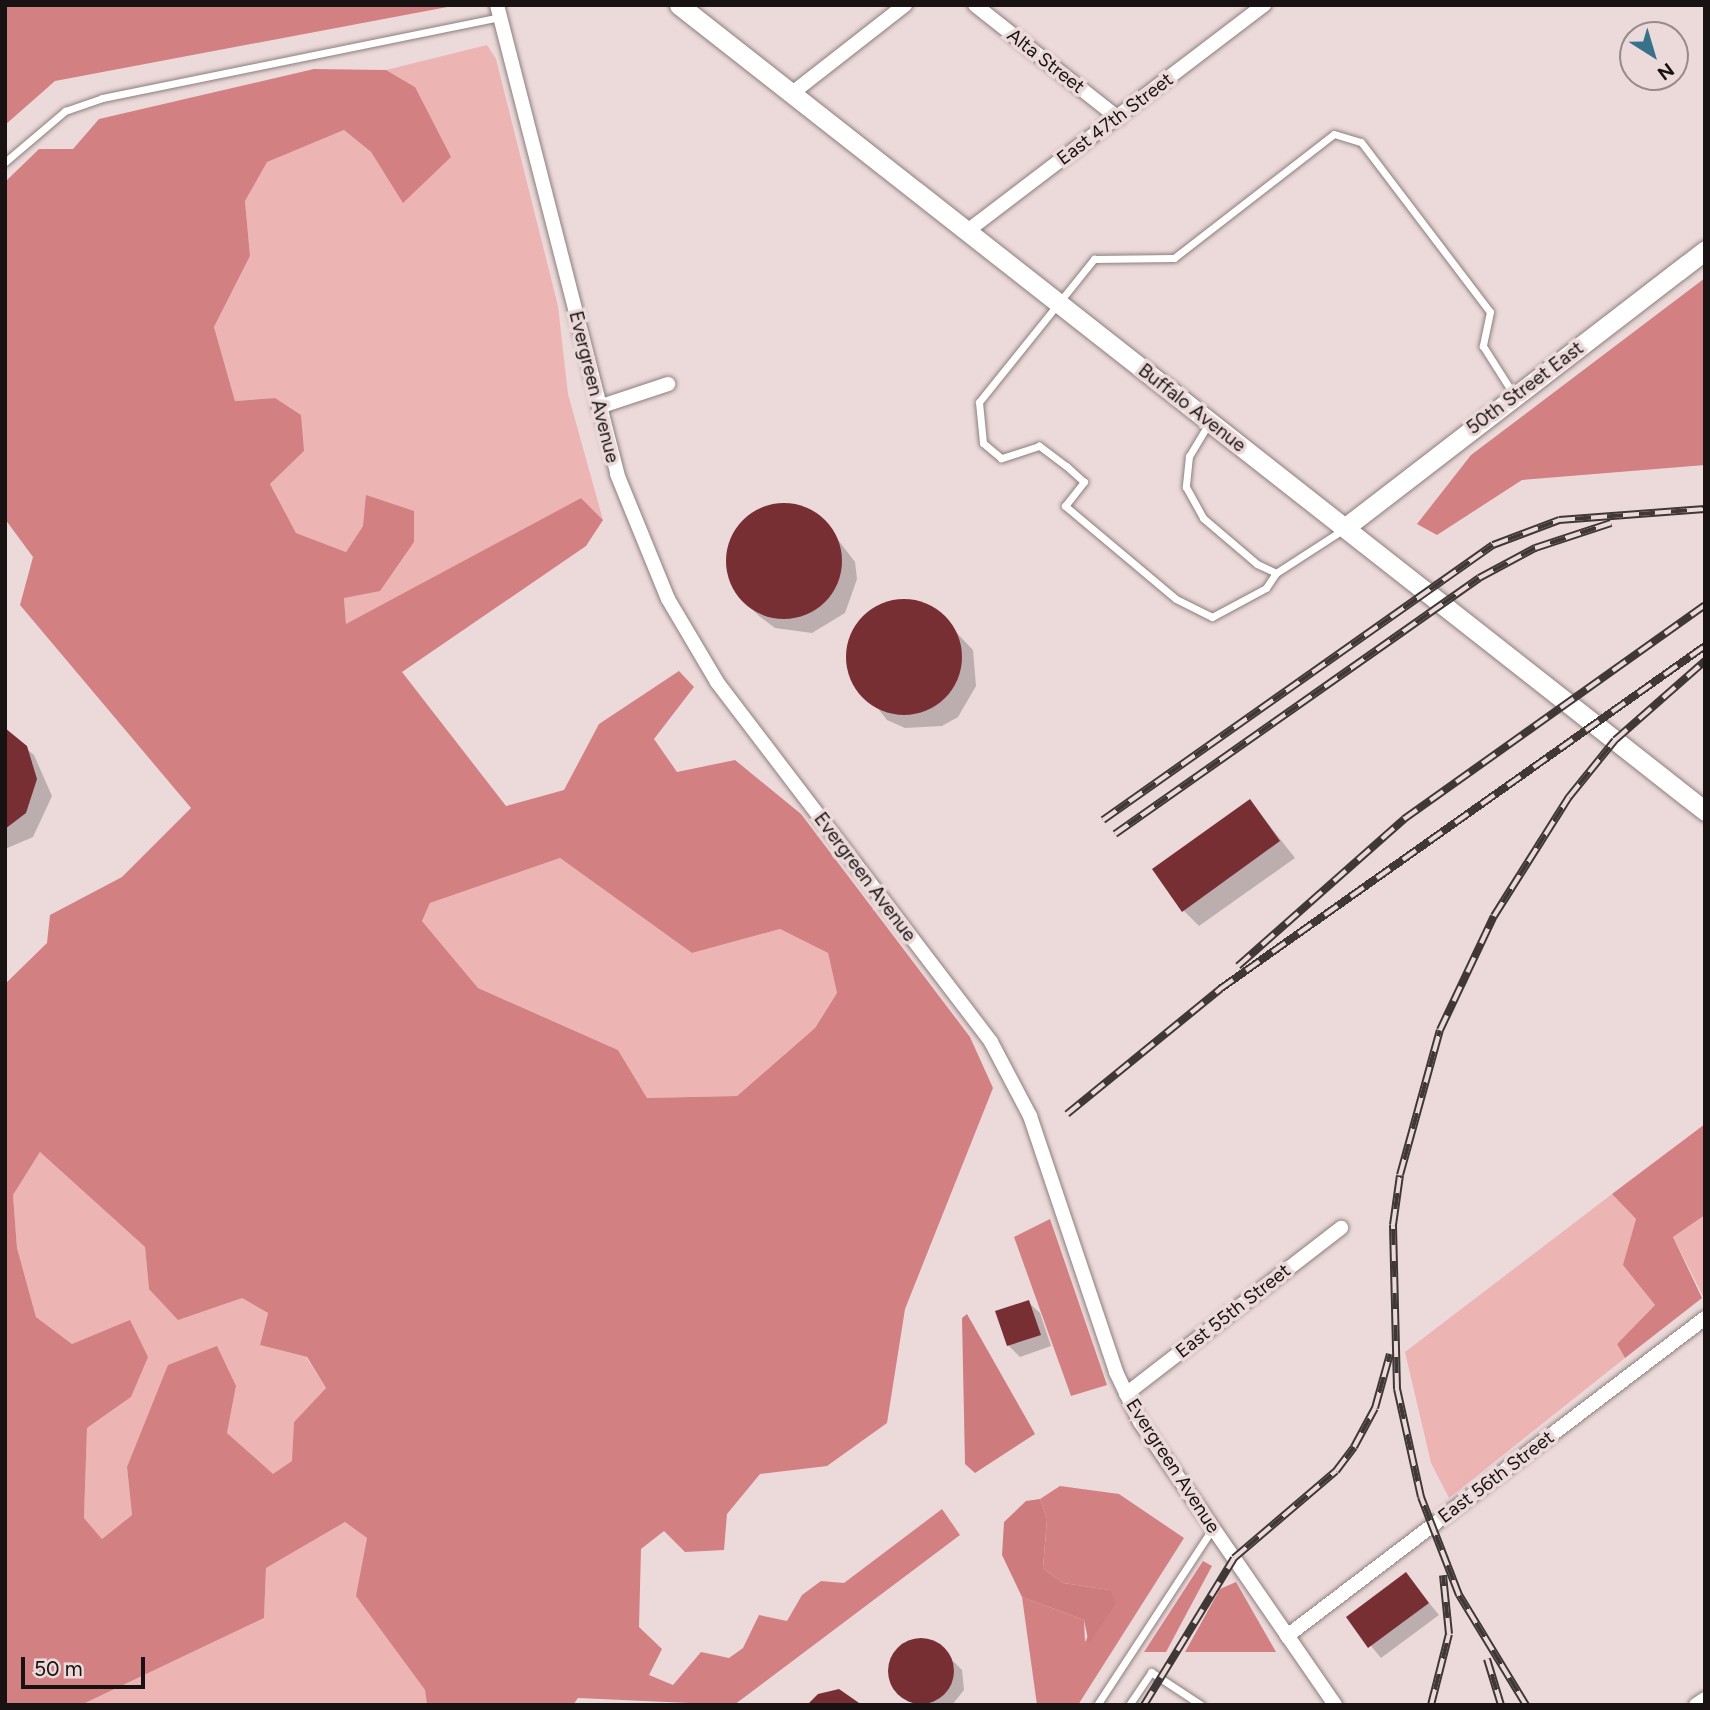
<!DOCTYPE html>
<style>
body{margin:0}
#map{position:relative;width:1710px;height:1710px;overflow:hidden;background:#ecdada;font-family:Figtree,sans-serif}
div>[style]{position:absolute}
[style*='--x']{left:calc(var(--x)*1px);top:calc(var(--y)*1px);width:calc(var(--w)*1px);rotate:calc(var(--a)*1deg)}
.green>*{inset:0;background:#edb4b4}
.forest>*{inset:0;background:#d28081}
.water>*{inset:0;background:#cd7b7d}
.shadow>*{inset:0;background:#0003}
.building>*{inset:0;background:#782f34}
.round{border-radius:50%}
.roads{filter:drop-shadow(0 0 2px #8d7e7d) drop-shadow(0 0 2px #8d7e7d)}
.lane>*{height:7px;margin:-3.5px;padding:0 3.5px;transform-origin:3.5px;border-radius:3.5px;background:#fff}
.street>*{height:14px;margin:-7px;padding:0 7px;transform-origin:7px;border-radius:7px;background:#fff}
.secondary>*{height:19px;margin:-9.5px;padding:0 9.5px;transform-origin:9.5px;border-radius:9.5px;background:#fff}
.rail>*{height:8px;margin-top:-4px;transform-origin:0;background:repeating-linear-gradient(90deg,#ecdada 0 16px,#403737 0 32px);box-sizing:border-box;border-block:2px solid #403737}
span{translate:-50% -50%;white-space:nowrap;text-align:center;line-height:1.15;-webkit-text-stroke:7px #ecdada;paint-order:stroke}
.street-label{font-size:19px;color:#181212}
.frame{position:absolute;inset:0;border:7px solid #181212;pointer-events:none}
.north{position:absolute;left:1619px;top:21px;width:70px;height:70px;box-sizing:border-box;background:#ecdada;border:2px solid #978a8a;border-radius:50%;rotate:143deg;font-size:19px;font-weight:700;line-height:28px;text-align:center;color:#181212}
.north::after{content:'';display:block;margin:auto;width:24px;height:32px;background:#38718a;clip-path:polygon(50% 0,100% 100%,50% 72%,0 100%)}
.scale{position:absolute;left:21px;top:1657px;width:124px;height:32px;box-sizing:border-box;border:4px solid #181212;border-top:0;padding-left:9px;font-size:21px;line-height:24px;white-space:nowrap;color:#181212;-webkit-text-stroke:5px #ecdada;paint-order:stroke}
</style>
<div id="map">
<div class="green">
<i style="clip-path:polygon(487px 45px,496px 59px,558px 306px,568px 394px,603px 520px,581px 498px,346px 625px,344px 598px,363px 526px,346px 552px,296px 533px,270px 484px,304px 451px,275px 398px,235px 401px,214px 327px,250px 256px,245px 201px,266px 162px,344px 130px,371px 152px,403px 202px,415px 87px,386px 70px)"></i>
<i style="clip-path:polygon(560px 858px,692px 953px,780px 929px,828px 953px,837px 993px,815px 1028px,737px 1096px,647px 1098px,618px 1050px,478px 988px,422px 921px,430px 903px)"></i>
<i style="clip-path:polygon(40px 1152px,145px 1247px,149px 1289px,242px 1298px,268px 1313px,260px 1345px,306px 1357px,326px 1388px,294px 1422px,293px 1461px,273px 1475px,227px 1433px,236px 1386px,127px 1467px,132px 1515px,102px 1539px,84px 1518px,87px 1428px,131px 1397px,130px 1321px,72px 1344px,36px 1317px,17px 1248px,13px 1195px)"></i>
<i style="clip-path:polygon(1612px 1194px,1636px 1219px,1624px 1265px,1655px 1305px,1617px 1344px,1625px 1358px,1449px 1498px,1431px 1463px,1405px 1352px)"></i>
<i style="clip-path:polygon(1705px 1215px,1705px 1300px,1673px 1237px)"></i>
<i style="clip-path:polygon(345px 1522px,367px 1538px,357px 1596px,425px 1690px,427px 1705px,81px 1705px,264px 1618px,266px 1568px)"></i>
</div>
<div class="forest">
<i style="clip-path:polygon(5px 5px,458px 5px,55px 81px,5px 125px)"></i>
<i style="clip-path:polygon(evenodd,314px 69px,386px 70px,415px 87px,451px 157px,403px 203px,371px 152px,344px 130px,267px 162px,245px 201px,250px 256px,214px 327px,235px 401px,275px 398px,301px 415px,304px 451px,270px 484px,296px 533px,346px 552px,363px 526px,366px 495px,414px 511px,414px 542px,380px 591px,344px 598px,346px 624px,581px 498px,603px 520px,586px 546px,402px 672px,506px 806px,564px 790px,599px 724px,679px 671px,694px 687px,654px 739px,677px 772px,735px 760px,801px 814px,970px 1037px,993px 1088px,905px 1309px,887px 1423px,827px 1466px,760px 1474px,727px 1514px,724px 1550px,685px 1552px,664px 1531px,641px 1549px,639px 1627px,662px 1649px,649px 1675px,673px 1685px,701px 1652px,729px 1658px,743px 1648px,759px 1615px,787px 1621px,802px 1595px,821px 1581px,844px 1583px,942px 1509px,960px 1535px,734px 1705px,578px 1698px,573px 1705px,427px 1705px,425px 1690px,356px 1596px,367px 1538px,345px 1522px,266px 1568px,264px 1618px,81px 1705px,5px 1705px,5px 984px,47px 943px,50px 915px,122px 877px,191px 808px,20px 605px,33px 557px,5px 519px,5px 182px,39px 149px,73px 149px,99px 119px,314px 69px,560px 858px,692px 953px,780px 929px,828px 953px,837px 993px,815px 1028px,737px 1096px,647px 1098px,618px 1050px,478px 988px,422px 921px,430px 903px,560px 858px,314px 69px,40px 1152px,145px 1247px,149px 1289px,178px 1320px,242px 1298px,268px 1313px,260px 1345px,307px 1357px,326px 1388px,294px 1422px,292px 1461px,273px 1474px,227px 1433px,236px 1386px,217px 1346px,168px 1365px,127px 1467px,132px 1515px,102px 1539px,84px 1518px,87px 1428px,131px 1397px,148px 1357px,130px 1320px,72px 1344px,36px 1317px,17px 1248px,13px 1195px,40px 1152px)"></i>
<i style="clip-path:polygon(1705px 278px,1705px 465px,1522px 480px,1437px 535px,1417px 524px,1471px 455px)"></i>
<i style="clip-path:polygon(1705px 1124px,1705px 1215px,1673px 1237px,1702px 1298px,1625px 1358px,1617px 1344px,1655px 1305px,1623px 1265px,1636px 1219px,1612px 1194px)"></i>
<i style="clip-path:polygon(1050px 1219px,1107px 1385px,1071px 1396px,1014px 1237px)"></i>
<i style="clip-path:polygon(1060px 1486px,1119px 1494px,1184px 1538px,1078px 1705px,1037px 1705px,1022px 1597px,1084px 1620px,1085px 1642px,1110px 1590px,1063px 1583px,1043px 1568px,1047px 1519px,1040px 1499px)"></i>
<i style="clip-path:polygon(1203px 1561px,1212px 1566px,1166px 1652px,1144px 1652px)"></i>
<i style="clip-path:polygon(1236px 1582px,1276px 1652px,1185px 1652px,1220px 1589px)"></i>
</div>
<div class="water">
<i style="clip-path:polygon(967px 1314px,1035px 1434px,975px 1473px,965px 1464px,962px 1318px)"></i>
<i style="clip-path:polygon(1040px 1499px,1047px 1519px,1043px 1568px,1063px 1583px,1110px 1590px,1116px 1603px,1089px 1644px,1084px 1620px,1022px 1597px,1002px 1555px,1004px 1522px,1026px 1501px)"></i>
</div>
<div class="shadow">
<i style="clip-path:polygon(784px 504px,819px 515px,855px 562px,857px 579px,845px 613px,812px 633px,775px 628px,759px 616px,743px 600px,727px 566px,737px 529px,767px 507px)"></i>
<i style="clip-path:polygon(915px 601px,932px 607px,973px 650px,976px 686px,958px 717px,942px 726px,905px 728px,887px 720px,849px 672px,851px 634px,878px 606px)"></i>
<i style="clip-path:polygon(5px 731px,34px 755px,52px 796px,33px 837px,5px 849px)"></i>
<i style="clip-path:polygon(1250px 801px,1295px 858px,1199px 926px,1184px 911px)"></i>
<i style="clip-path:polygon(1028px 1302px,1040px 1313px,1051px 1346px,1020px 1357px,1008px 1345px)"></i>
<i style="clip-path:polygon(1406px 1575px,1439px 1615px,1381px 1658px,1348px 1618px)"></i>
<i style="clip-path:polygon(915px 1641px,935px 1643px,962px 1670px,964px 1690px,952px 1705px,915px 1705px,891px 1680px,897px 1651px)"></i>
</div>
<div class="building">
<i class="round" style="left:726px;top:503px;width:116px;height:116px"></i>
<i class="round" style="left:846px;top:599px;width:116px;height:116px"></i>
<i style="clip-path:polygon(5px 728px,27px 746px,37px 779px,26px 813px,5px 829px)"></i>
<i style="clip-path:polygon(1250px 799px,1280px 841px,1182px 912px,1152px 869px)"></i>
<i style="clip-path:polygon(1029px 1300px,1041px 1335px,1007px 1346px,995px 1311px)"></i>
<i style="clip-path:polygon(1406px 1572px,1429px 1603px,1368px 1648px,1346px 1617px)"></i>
<i class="round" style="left:888px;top:1638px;width:66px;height:66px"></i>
<i style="clip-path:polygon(839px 1689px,862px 1705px,807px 1705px,818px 1694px)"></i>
</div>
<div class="roads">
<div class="lane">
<i style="--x:5;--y:162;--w:79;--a:-40.4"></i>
<i style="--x:65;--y:111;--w:39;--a:-19"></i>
<i style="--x:102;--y:98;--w:406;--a:-11.5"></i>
<i style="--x:1209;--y:423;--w:39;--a:121"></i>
<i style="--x:1189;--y:456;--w:31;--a:96"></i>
<i style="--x:1186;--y:487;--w:35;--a:61"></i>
<i style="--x:1203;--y:518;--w:71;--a:40.4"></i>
<i style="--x:1257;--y:564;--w:21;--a:25"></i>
<i style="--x:1276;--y:573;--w:81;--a:-32.9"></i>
<i style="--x:1276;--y:573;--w:18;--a:124"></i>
<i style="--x:1266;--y:588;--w:61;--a:151.8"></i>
<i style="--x:1212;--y:617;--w:40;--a:-153.4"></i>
<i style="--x:1176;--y:599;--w:145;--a:-140"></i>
<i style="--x:1065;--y:506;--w:31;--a:-52"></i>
<i style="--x:1084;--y:482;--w:24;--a:-138"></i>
<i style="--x:1066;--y:466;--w:34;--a:-143"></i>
<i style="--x:1039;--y:446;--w:40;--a:162"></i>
<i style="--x:1001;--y:458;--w:23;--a:-140"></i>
<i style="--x:983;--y:443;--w:41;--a:-95.6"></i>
<i style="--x:979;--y:402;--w:184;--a:-51.2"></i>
<i style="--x:1094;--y:259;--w:80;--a:-0.7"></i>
<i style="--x:1174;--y:258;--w:202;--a:-37.8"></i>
<i style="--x:1334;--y:134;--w:28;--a:17"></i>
<i style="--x:1361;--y:142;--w:213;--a:52.8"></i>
<i style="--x:1490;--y:312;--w:35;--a:102"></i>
<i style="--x:1483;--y:346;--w:58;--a:57.7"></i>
<i style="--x:1097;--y:1705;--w:210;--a:-56.8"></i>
<i style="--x:1129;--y:1705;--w:40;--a:-56"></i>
<i style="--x:1151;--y:1672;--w:60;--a:33.4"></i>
</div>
<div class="street">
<i style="--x:497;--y:5;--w:484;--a:75.6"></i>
<i style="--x:617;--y:474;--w:135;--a:67.8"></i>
<i style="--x:668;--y:599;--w:96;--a:59.4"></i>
<i style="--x:717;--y:682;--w:452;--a:52.7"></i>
<i style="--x:991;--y:1042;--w:84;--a:62.2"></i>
<i style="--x:1030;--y:1116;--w:270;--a:71.4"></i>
<i style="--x:1116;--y:1372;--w:55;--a:64.4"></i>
<i style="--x:1140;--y:1422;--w:344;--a:55.4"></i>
<i style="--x:975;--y:5;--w:182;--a:38.3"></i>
<i style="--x:791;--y:94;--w:145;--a:-38"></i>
<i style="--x:966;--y:232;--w:375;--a:-37.3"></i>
<i style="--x:599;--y:407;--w:73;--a:-18.4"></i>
<i style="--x:1126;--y:1394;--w:272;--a:-37.7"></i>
<i style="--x:1287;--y:1636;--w:525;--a:-37.26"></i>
<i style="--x:1696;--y:1705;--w:11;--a:-34"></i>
</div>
<div class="secondary">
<i style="--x:679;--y:5;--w:1305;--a:38.15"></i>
<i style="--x:1347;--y:526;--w:452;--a:-37.6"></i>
</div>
</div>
<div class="rail">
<i style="--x:1103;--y:820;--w:477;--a:-35.2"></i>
<i style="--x:1493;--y:545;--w:71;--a:-20.7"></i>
<i style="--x:1559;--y:520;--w:146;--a:-4.3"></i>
<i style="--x:1115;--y:834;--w:445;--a:-35.1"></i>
<i style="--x:1479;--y:578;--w:64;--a:-28.2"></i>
<i style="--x:1535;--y:548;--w:80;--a:-18.2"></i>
<i style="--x:1238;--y:966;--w:222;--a:-41.5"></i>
<i style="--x:1404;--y:819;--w:369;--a:-35.4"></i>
<i style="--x:1067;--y:1114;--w:198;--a:-39.2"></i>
<i style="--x:1220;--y:989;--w:594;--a:-35.27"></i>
<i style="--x:1487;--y:1659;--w:48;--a:73.1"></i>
<i style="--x:1144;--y:1705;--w:172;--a:-58.5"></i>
<i style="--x:1234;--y:1558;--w:134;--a:-40.5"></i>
<i style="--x:1336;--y:1471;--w:30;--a:-53"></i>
<i style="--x:1354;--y:1447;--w:44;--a:-61.7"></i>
<i style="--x:1375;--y:1408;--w:56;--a:-74.5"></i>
<i style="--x:1431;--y:1705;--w:73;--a:-75.8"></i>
<i style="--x:1449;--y:1634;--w:59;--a:-95.8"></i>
<i style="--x:1526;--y:1705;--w:129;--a:-121.3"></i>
<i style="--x:1459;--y:1595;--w:105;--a:-111.2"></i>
<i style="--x:1421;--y:1497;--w:111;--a:-102.5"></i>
<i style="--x:1397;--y:1389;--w:164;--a:-91.4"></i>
<i style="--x:1393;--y:1225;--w:50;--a:-82"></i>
<i style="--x:1400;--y:1175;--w:150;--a:-74.6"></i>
<i style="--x:1440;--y:1030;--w:126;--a:-64.7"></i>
<i style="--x:1494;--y:916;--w:141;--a:-57.8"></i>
<i style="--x:1569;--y:797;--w:73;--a:-51.1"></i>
<i style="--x:1615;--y:740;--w:120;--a:-41.3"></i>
</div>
<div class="street-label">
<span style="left:1046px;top:61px;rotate:38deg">Alta Street</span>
<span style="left:1115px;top:119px;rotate:-37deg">East 47th Street</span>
<span style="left:594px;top:387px;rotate:76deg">Evergreen Avenue</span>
<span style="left:1525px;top:388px;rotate:-37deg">50th Street East</span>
<span style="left:1192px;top:408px;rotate:38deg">Buffalo Avenue</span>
<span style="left:865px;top:877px;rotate:53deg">Evergreen Avenue</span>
<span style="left:1233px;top:1311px;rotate:-38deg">East 55th Street</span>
<span style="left:1173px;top:1466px;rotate:57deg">Evergreen Avenue</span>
<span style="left:1496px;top:1477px;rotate:-37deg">East 56th Street</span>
</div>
<div class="frame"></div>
<div class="north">N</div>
<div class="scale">50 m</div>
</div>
